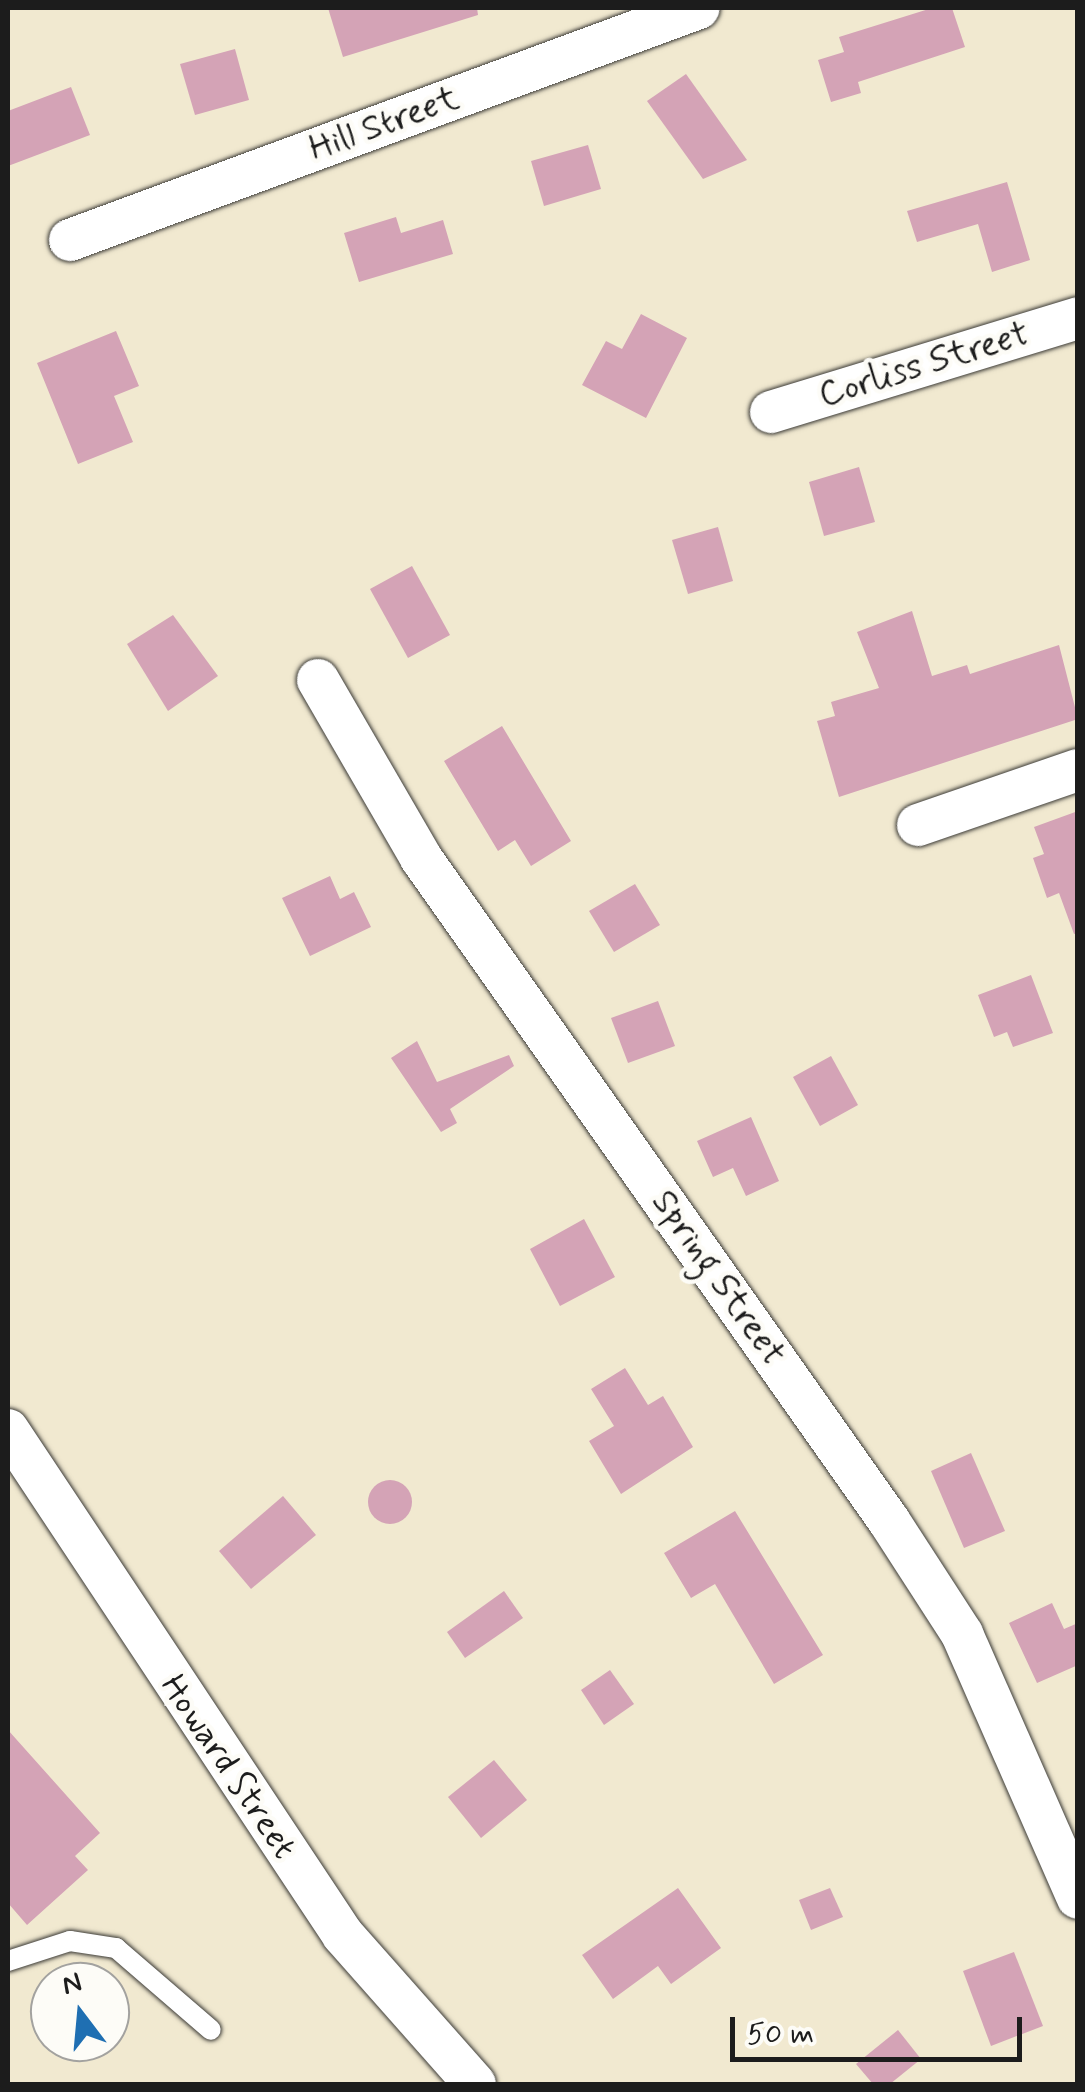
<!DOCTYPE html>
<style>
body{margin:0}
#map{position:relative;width:1085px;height:2092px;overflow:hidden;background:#f1e9d0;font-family:Mynerve,sans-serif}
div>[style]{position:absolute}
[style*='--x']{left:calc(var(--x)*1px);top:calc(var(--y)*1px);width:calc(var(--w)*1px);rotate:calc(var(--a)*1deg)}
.building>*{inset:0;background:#d4a3b6}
.round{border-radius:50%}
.roads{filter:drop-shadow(0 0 2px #3c3b37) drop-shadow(0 0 2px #3c3b37)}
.service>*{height:20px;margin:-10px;padding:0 10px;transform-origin:10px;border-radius:10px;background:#fff}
.minor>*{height:42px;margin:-21px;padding:0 21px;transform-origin:21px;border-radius:21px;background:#fff}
span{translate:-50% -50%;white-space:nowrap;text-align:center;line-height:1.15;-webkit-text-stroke:9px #fdfcf7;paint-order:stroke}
.street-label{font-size:35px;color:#1c1c1c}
.frame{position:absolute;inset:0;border:10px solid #1c1c1c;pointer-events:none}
.north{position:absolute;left:30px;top:1962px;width:100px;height:100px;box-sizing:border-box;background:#fdfcf7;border:2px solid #a3a29f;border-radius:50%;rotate:344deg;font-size:28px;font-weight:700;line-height:40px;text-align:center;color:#1c1c1c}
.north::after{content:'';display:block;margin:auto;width:35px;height:45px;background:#1f6fb2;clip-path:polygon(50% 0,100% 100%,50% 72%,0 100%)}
.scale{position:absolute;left:730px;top:2017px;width:292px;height:45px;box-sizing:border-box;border:5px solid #1c1c1c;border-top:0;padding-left:12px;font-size:30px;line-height:35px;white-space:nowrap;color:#1c1c1c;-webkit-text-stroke:8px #fdfcf7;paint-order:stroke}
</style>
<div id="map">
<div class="building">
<i style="clip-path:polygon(328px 8px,477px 8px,478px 15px,343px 57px)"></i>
<i style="clip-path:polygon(932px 8px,952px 8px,965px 47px,858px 82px,861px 93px,831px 102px,818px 60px,844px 52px,839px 37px)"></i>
<i style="clip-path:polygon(235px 49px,249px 100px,195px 115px,180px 64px)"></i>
<i style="clip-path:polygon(686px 74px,747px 160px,703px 179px,647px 101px)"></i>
<i style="clip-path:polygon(71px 87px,90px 135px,8px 166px,8px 111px)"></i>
<i style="clip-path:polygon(588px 145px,601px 189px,544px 206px,531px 161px)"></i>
<i style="clip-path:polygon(1007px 182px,1030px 260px,992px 272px,978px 224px,917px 242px,907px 211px)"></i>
<i style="clip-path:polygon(396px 217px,401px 233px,443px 220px,453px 254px,359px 282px,344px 233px)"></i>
<i style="clip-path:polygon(641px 314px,687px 338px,646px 418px,582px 385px,606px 341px,622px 349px)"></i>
<i style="clip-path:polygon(116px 331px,139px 386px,114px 396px,133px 442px,78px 464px,37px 363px)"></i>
<i style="clip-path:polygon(859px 467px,875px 522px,824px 536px,809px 482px)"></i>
<i style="clip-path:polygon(718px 527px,733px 581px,688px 594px,672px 540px)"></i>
<i style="clip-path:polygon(412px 566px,450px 635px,408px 658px,370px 589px)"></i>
<i style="clip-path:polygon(912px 611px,932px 676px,967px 665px,970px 674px,1059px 645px,1078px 719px,839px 797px,817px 721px,835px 716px,831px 702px,879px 688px,857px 632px)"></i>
<i style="clip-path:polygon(173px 615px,218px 676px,168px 711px,127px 644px)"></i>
<i style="clip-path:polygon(502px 726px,571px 841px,531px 866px,515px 840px,498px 851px,444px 761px)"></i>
<i style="clip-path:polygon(1078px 811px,1078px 933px,1074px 934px,1059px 893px,1047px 898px,1033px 858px,1044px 854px,1034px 827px)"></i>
<i style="clip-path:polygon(330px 876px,340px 899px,354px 892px,371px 927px,310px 956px,282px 898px)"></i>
<i style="clip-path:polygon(635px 884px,660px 925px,614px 952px,589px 911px)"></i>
<i style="clip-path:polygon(1031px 975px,1053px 1033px,1013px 1047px,1007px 1032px,994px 1037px,978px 995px)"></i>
<i style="clip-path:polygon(658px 1001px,675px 1046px,628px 1063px,611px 1018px)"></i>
<i style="clip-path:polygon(417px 1041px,437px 1082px,509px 1055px,514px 1066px,450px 1109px,457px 1123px,441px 1132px,391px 1058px)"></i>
<i style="clip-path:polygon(831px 1056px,858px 1105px,820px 1126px,793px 1077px)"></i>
<i style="clip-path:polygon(751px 1117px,779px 1181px,746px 1196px,733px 1168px,713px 1177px,697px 1141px)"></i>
<i style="clip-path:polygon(584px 1219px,615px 1277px,560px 1306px,530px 1249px)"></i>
<i style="clip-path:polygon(625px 1368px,648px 1405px,663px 1396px,693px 1447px,621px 1494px,589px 1441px,614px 1426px,591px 1389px)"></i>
<i style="clip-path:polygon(971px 1453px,1005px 1531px,964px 1548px,931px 1471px)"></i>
<i class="round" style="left:368px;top:1480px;width:44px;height:44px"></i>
<i style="clip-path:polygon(283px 1496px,316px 1535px,251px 1589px,219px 1551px)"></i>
<i style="clip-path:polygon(735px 1511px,823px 1655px,774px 1684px,715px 1584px,691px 1598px,664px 1553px)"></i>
<i style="clip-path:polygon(504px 1591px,523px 1618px,465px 1658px,447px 1632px)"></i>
<i style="clip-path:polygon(1052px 1603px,1064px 1629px,1078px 1623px,1078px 1665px,1037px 1683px,1009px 1623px)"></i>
<i style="clip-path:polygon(610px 1670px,634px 1704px,604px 1725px,581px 1690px)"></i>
<i style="clip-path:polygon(8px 1730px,100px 1833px,75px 1856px,88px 1870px,27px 1925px,8px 1903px)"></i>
<i style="clip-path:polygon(494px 1760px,527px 1800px,481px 1838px,448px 1797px)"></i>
<i style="clip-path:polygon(678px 1888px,721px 1948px,671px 1984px,658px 1966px,613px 1999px,582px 1955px)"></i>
<i style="clip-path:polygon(830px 1888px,843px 1917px,811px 1930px,799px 1900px)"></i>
<i style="clip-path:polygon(1014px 1952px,1043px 2026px,991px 2046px,963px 1971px)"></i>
<i style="clip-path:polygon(898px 2030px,921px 2059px,890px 2084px,873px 2084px,856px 2064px)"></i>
</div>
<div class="roads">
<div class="service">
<i style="--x:8;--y:1961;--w:65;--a:-17.9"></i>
<i style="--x:70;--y:1941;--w:47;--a:8.7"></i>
<i style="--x:116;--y:1948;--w:125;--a:40.8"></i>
</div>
<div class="minor">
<i style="--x:70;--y:240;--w:670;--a:-20.25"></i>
<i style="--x:771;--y:412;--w:321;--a:-17"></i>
<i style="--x:318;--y:680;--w:206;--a:59.9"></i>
<i style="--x:421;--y:858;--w:812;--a:54.78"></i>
<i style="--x:889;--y:1521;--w:135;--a:57.1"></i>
<i style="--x:962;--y:1634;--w:288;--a:66.3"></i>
<i style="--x:918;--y:825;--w:169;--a:-19"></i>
<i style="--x:8;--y:1430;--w:606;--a:56.44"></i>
<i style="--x:343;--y:1935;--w:199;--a:48.5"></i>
</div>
</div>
<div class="street-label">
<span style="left:384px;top:124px;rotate:-20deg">Hill Street</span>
<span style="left:924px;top:365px;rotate:-17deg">Corliss Street</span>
<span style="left:718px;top:1278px;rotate:55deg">Spring Street</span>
<span style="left:228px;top:1767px;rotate:56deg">Howard Street</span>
</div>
<div class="frame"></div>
<div class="north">N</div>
<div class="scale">50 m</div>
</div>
